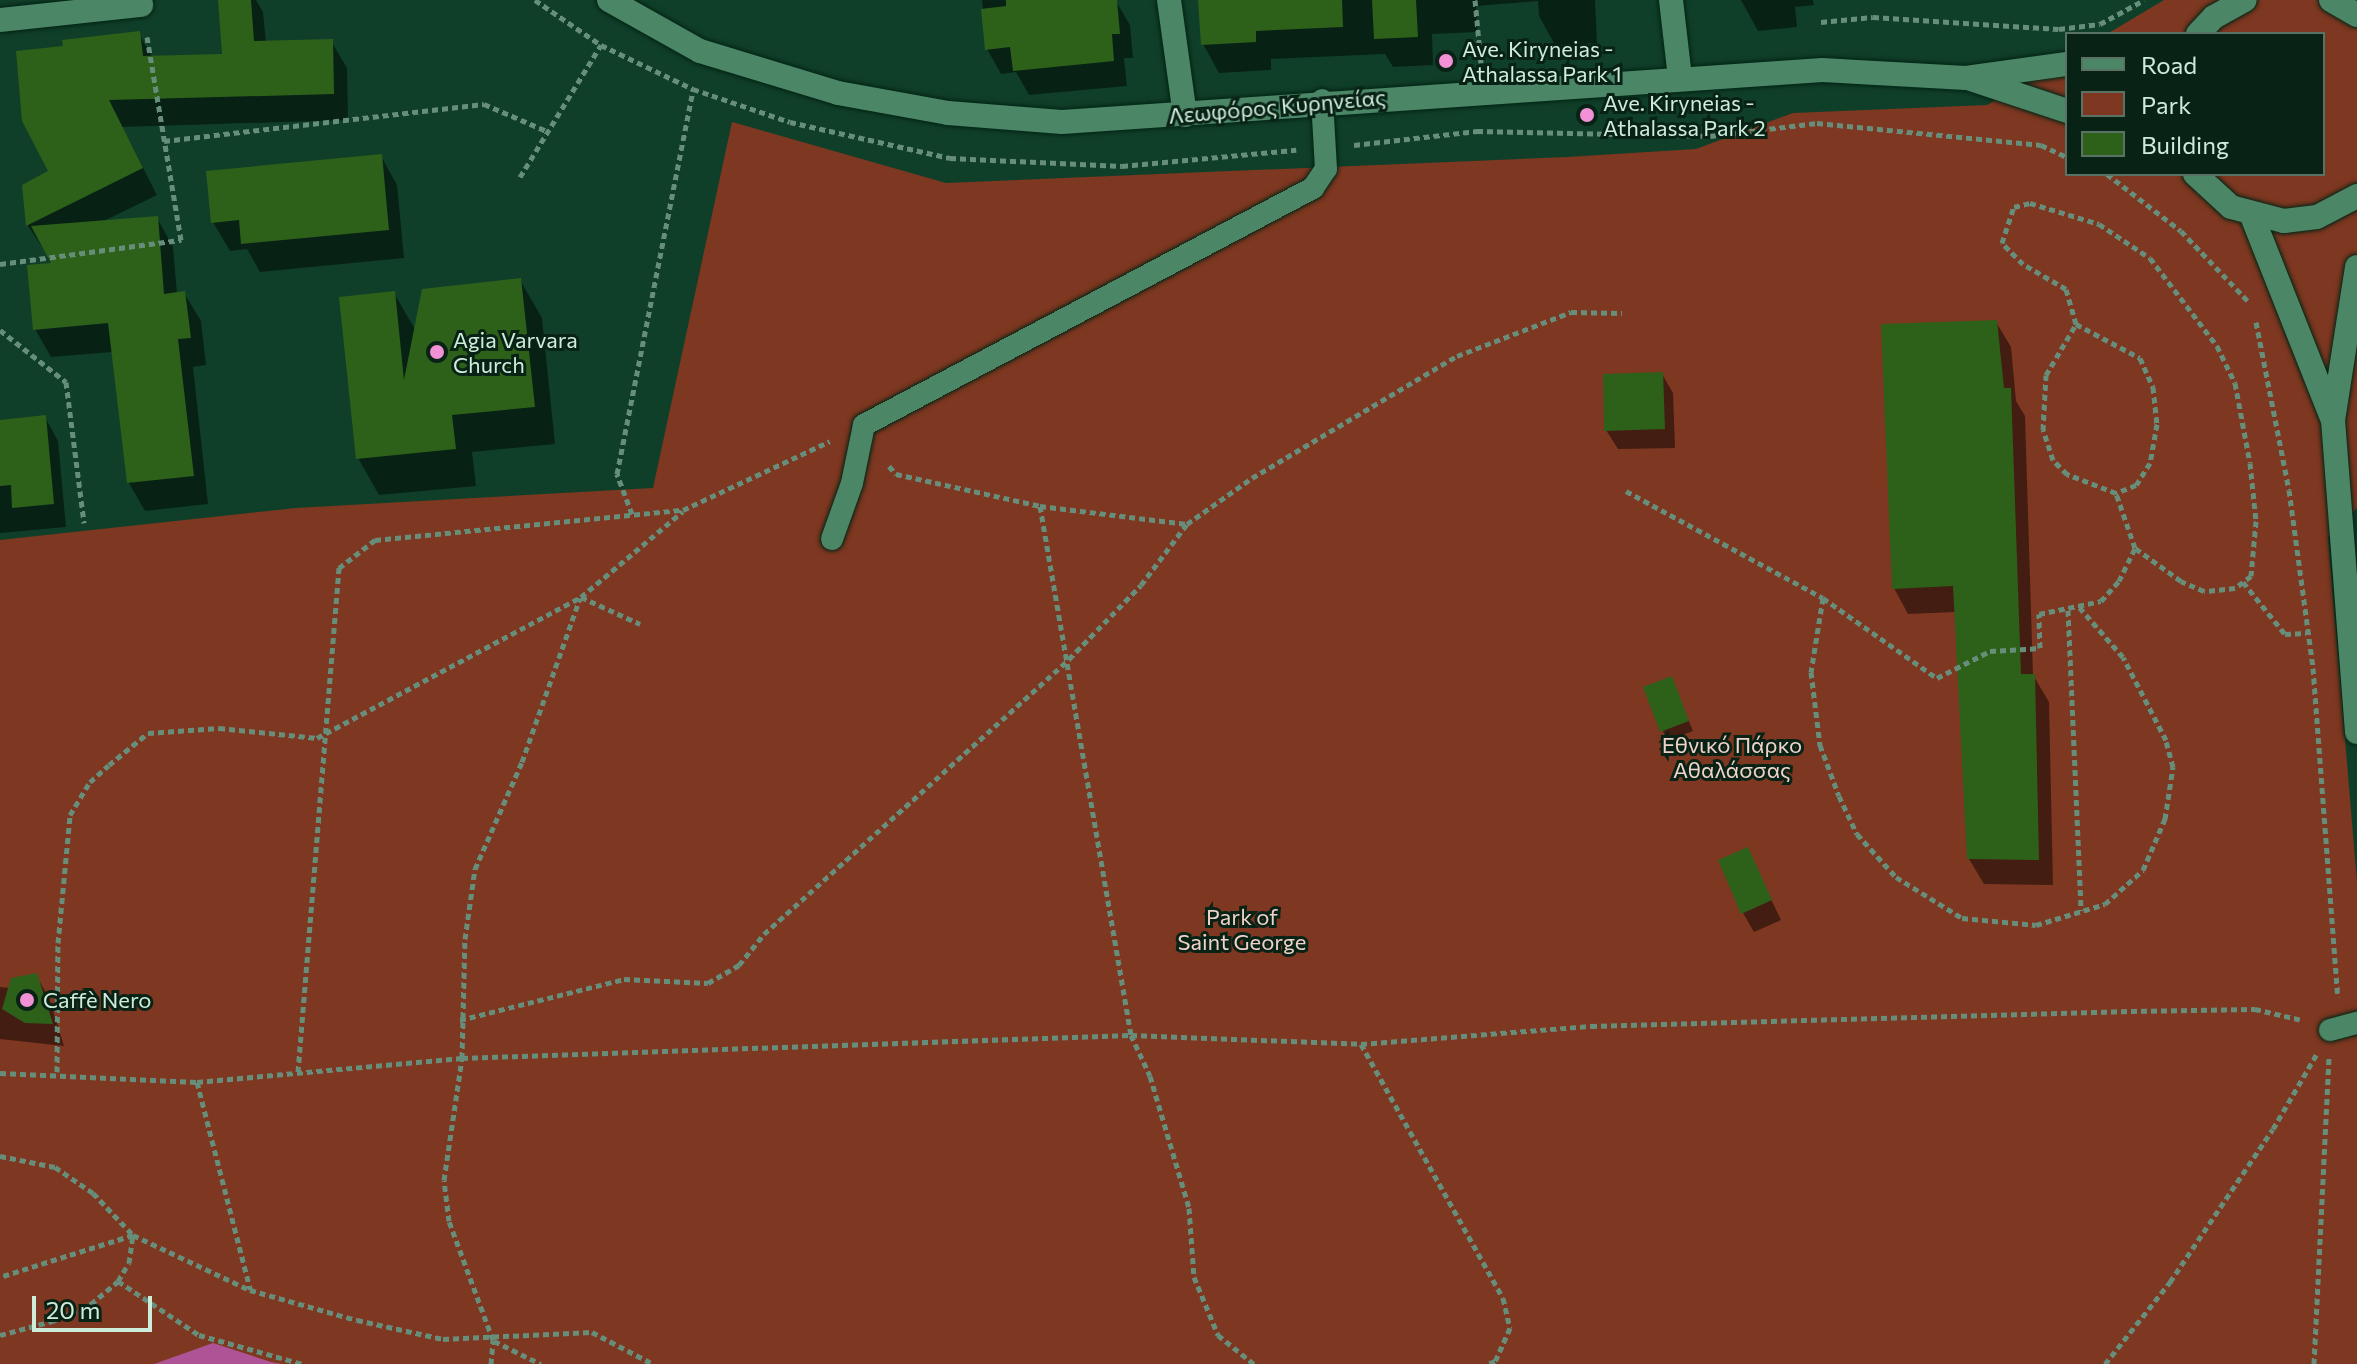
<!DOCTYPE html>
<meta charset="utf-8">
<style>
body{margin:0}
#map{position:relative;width:2357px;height:1364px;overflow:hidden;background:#103f29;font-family:Commissioner,sans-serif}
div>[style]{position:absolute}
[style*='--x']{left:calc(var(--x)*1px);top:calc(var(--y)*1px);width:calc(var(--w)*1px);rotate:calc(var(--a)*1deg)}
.green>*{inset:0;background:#7e3720}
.water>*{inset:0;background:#af5397}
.shadow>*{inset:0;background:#0007}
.building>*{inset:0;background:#2d611a}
.path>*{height:5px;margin-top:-2.5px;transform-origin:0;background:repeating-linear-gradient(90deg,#678e7a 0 6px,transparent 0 10px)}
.roads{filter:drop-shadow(0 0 2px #032314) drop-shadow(0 0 2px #032314)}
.service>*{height:22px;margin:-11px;padding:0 11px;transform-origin:11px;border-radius:11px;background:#4b8666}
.minor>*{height:24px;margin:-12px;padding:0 12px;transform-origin:12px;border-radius:12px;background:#4b8666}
.secondary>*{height:24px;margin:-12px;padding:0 12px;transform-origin:12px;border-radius:12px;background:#4b8666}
.dots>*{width:22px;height:22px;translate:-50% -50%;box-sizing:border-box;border:4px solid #092216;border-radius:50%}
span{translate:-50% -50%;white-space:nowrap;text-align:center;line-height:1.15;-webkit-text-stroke:6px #092216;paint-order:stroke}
.poi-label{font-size:22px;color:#ceecda}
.left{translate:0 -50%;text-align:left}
.street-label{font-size:22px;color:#ceecda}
.park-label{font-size:22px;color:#efd2c8}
.legend{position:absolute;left:2065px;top:32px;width:260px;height:144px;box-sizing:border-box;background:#092216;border:2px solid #587364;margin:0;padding:10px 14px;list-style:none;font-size:24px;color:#ceecda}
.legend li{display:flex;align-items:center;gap:16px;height:40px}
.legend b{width:40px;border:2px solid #587364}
.scale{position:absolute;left:32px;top:1296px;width:120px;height:36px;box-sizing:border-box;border:4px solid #ceecda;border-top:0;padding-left:10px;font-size:24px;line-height:28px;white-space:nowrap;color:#ceecda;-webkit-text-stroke:6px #092216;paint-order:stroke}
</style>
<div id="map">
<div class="green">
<i style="clip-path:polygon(2164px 0,2357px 0,2357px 508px,2328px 537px,2357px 882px,2357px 1364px,0 1364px,0 540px,296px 508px,653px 488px,732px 122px,946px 183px,1567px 157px,1696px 149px,1793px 113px,1987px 105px,2067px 58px,2067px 174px,2323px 174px,2323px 34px,2107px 34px)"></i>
</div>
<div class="water">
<i style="clip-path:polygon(213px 1343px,271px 1362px,281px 1364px,154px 1364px)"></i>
</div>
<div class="shadow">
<i style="clip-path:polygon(220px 0,256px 0,263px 12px,266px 43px,331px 41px,347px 68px,348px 120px,122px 127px,157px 195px,102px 222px,157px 218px,173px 247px,177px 294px,184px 293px,201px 321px,206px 365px,193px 367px,208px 504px,145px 511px,129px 483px,113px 352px,51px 357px,35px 329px,54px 264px,28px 226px,24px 186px,51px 172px,65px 48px,139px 34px,153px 58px,224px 56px)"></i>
<i style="clip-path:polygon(982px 0,1116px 1px,1130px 25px,1133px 58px,1124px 58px,1127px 86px,1029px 95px,1016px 72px,1001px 74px,987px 49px)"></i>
<i style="clip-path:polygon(1200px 0,1595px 0,1597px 43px,1555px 45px,1539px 16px,1538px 1px,1476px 6px,1477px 32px,1432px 34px,1433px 65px,1393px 67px,1385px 54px,1271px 59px,1271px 70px,1219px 73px,1203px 44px)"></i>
<i style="clip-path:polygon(1741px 0,1813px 0,1814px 5px,1795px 7px,1797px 27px,1758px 31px)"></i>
<i style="clip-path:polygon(381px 156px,397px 185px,404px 258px,260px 272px,247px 249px,230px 251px,213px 222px)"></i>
<i style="clip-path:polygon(520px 280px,542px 318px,555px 444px,472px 452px,476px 486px,379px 495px,358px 458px,394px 293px,416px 331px)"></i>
<i style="clip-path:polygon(1996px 322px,2011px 347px,2016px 401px,2025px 416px,2033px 675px,2049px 702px,2053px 885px,1984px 884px,1969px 859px,1956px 612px,1908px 614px,1894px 588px)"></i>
<i style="clip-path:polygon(1662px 374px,1673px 393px,1675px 448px,1618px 449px,1606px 430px)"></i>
<i style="clip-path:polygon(45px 417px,58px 441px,66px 527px,0 533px,0 422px)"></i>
<i style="clip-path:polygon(1671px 679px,1693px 731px,1667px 741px,1646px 688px)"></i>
<i style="clip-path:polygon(1747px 849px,1781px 920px,1754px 932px,1743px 913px)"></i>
<i style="clip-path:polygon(36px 975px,49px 998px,64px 1046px,0 1039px,0 987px,10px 988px)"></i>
</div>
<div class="building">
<i style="clip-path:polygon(218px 0,251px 0,254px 41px,333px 39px,334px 94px,109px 100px,143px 168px,26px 226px,22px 185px,48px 171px,22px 121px,16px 51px,63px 46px,62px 40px,140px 31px,143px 56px,222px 54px)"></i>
<i style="clip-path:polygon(1006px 0,1117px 0,1120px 34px,1112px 34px,1114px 61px,1013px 71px,1010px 47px,985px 50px,981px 9px,1006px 6px)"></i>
<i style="clip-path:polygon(1198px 0,1342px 0,1343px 27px,1256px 31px,1256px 42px,1201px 45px)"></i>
<i style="clip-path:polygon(1372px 0,1416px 0,1418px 37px,1374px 39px)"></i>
<i style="clip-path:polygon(382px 154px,389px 230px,241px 244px,239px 220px,211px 223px,206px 171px)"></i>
<i style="clip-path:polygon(158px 216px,164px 294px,185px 291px,191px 338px,178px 339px,194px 476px,127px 483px,108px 323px,33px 330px,27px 265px,51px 263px,31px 226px)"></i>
<i style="clip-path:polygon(521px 278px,535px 407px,452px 415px,456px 449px,356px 459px,339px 297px,395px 291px,404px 380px,422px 289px)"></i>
<i style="clip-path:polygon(1997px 320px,2004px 388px,2011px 388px,2021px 674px,2035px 674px,2039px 860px,1967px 859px,1953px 586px,1892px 589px,1881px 324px)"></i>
<i style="clip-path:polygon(1663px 372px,1665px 429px,1604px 431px,1603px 374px)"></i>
<i style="clip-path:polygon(46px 415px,54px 504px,12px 508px,11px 485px,0 486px,0 420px)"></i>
<i style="clip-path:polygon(1672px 676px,1689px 721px,1660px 732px,1643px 687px)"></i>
<i style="clip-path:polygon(1748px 847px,1772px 900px,1741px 914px,1718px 860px)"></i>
<i style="clip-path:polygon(37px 973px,53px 1024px,25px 1023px,2px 1009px,11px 978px)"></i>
</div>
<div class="path">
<i style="--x:535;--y:0;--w:80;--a:34.3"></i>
<i style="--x:601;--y:45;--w:102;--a:25.6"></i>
<i style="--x:693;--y:89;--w:102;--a:18.8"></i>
<i style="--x:790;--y:122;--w:164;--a:12.7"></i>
<i style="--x:950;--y:158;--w:172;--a:2.7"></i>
<i style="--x:1122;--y:166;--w:175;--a:-5.3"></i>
<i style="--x:1475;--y:0;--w:63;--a:84.6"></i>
<i style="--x:1821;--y:22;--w:52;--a:-5.5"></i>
<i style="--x:1873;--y:17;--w:186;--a:3.7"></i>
<i style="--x:2059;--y:29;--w:41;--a:-7"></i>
<i style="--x:2100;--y:24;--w:50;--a:-28.6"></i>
<i style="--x:164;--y:141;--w:322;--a:-6.6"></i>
<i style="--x:484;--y:104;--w:71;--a:23.3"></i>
<i style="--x:1354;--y:145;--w:124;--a:-6.5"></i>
<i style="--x:1477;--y:131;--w:233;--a:1.2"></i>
<i style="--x:1710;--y:136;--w:108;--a:-6.9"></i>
<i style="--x:1817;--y:123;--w:225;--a:5.6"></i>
<i style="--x:2041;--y:145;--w:29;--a:25"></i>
<i style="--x:2107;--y:174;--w:93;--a:37.6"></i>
<i style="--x:2181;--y:231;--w:97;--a:46.3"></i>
<i style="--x:520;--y:177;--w:155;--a:-58.5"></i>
<i style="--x:0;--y:264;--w:183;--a:-7.6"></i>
<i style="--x:181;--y:240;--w:206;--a:-99.5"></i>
<i style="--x:2256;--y:322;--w:171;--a:78.9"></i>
<i style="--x:2289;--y:490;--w:180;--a:82.3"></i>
<i style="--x:2313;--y:668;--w:330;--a:85.7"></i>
<i style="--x:2076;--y:324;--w:72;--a:28"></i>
<i style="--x:2140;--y:358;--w:32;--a:66"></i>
<i style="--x:2153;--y:387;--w:37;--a:84"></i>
<i style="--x:2157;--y:424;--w:40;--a:100"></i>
<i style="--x:2150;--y:463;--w:26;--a:122"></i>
<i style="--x:2136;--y:485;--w:22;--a:158"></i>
<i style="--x:2116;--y:493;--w:53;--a:-158.8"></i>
<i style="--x:2067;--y:474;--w:20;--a:-135"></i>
<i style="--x:2053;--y:460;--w:32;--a:-108"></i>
<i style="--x:2043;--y:430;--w:55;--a:-86.9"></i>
<i style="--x:2046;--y:375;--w:59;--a:-59.5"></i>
<i style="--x:2076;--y:324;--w:36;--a:-106"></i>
<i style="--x:2066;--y:289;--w:50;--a:-149.8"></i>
<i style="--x:2023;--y:264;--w:30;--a:-135"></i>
<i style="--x:2002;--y:243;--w:38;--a:-72"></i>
<i style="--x:2014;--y:207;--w:16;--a:-14"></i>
<i style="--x:2030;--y:203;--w:72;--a:16.9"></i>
<i style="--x:2099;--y:224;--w:61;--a:33.7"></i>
<i style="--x:2150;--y:258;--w:111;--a:52.7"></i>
<i style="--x:2217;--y:346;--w:41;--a:64.1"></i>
<i style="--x:2235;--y:383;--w:81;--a:79.4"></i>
<i style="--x:2250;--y:463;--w:58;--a:84.1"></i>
<i style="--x:2256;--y:521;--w:55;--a:95.2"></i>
<i style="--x:2251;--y:576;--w:20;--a:143"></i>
<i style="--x:2235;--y:588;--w:31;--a:174"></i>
<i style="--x:2204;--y:591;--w:25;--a:-157"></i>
<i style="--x:2181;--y:581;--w:57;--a:-144.3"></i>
<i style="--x:2135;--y:548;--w:58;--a:-109.1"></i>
<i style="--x:0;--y:330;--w:84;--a:38.2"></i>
<i style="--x:66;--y:382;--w:142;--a:82.7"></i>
<i style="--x:889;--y:466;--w:11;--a:49"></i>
<i style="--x:896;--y:474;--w:148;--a:12.5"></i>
<i style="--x:1040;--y:506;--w:148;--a:7"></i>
<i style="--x:1626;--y:491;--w:224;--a:28.5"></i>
<i style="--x:1823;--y:598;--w:75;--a:99.2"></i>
<i style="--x:1811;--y:672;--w:74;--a:83"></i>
<i style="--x:1820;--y:745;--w:54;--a:69.6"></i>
<i style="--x:1839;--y:796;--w:42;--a:64.7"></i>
<i style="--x:1857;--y:834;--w:58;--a:47.8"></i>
<i style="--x:1896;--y:877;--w:78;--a:31.8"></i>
<i style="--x:1962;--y:918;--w:74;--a:5.4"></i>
<i style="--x:2036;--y:925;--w:72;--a:-16.9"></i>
<i style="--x:2105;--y:904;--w:51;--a:-41.8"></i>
<i style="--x:2143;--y:870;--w:56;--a:-66.7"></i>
<i style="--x:2165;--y:819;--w:53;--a:-81.3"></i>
<i style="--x:2173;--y:767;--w:28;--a:-105"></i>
<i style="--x:2166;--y:740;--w:93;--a:-117.4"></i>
<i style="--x:2123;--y:657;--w:67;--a:-131.3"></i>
<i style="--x:1040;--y:506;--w:537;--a:80.24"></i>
<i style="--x:1131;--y:1035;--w:45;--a:65.1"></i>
<i style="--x:1150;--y:1076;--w:138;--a:73.5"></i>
<i style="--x:1189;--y:1208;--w:69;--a:85.9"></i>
<i style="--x:1194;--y:1277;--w:63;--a:67.5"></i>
<i style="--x:1218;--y:1335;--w:46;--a:38.9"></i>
<i style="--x:632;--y:514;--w:43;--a:-110.6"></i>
<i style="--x:617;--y:474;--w:392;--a:-78.8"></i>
<i style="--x:2243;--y:582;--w:67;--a:51.1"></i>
<i style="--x:2285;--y:634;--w:21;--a:-3"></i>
<i style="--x:581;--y:597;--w:65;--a:24.6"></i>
<i style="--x:1823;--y:598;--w:139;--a:35.1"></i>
<i style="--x:1937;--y:678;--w:59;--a:-27"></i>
<i style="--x:1990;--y:651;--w:50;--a:-3.4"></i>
<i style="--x:2040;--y:648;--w:34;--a:-92"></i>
<i style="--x:2039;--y:614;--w:63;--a:-11.8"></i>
<i style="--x:2101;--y:601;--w:27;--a:-48"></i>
<i style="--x:2119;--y:581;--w:37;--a:-64"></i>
<i style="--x:2068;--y:610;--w:301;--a:87.5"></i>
<i style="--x:460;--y:1020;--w:169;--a:-14"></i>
<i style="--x:624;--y:979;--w:84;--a:2.7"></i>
<i style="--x:708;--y:983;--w:36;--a:-30"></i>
<i style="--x:739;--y:965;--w:40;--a:-51"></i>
<i style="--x:764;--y:934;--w:411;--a:-42"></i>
<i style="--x:1069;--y:659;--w:103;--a:-45.8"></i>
<i style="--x:1141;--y:585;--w:76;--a:-53"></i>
<i style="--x:1187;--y:524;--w:80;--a:-35.3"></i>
<i style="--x:1252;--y:478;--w:239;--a:-30.8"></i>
<i style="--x:1457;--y:356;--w:122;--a:-21.1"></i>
<i style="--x:1571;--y:312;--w:51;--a:1.1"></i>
<i style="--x:1361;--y:1044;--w:291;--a:60.8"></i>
<i style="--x:1503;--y:1298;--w:31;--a:77"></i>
<i style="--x:1510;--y:1328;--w:36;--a:114"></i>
<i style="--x:1495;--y:1361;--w:8;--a:157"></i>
<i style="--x:57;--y:1072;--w:129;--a:-89.6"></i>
<i style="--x:58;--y:943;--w:129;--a:-84.6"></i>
<i style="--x:70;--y:815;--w:39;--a:-59"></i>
<i style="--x:90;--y:782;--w:25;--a:-42"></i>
<i style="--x:109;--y:765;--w:50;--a:-39.4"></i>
<i style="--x:148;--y:733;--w:71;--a:-4"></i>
<i style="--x:219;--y:728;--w:99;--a:5.8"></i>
<i style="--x:317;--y:738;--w:299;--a:-28.1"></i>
<i style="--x:581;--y:597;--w:133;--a:-40.1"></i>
<i style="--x:298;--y:1072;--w:506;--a:-85.35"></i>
<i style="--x:339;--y:568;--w:46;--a:-37.9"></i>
<i style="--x:375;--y:540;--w:309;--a:-5.6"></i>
<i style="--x:683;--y:510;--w:162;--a:-25.1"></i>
<i style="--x:0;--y:1073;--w:197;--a:2.6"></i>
<i style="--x:197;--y:1082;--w:266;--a:-5.2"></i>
<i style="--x:462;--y:1058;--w:669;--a:-1.97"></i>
<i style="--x:1131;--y:1035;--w:230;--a:2.2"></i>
<i style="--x:1361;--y:1044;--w:231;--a:-4.5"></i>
<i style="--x:1591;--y:1026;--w:540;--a:-1.59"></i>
<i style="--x:2131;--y:1011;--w:124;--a:-0.9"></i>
<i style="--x:2255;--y:1009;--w:48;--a:13.2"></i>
<i style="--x:197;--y:1082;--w:214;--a:75.6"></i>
<i style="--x:0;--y:1156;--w:56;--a:11.3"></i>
<i style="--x:55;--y:1167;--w:46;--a:34.4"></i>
<i style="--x:93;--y:1193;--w:58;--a:46.4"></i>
<i style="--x:133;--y:1235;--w:139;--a:162.5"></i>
<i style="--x:118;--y:1281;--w:97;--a:33.7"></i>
<i style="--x:199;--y:1335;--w:108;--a:15.6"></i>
<i style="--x:0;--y:1335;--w:55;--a:-14.8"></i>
<i style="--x:53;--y:1321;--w:42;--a:-24.1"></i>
<i style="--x:91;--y:1304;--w:35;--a:-40"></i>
<i style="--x:118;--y:1281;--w:21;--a:-59"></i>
<i style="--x:129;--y:1263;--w:28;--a:-82"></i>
<i style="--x:133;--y:1235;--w:129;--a:25.2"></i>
<i style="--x:250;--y:1290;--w:111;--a:15.7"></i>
<i style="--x:357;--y:1320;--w:88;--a:12.5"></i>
<i style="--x:443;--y:1339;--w:149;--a:-2.7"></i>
<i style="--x:592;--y:1332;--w:69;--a:27.7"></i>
<i style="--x:494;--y:1341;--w:52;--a:26.1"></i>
<i style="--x:491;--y:1364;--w:24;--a:-85"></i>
<i style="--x:493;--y:1340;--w:127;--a:-110.3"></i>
<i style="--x:449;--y:1221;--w:41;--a:-97"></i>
<i style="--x:444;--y:1180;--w:123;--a:-81.6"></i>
<i style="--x:462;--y:1058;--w:119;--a:-88.6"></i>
<i style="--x:465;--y:939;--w:71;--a:-81.9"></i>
<i style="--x:475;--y:869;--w:117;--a:-66.3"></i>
<i style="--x:522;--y:762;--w:174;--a:-70.5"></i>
<i style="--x:2105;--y:1364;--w:105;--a:-51.6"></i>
<i style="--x:2170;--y:1282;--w:184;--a:-56.1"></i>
<i style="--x:2273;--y:1129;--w:86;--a:-59.8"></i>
<i style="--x:2314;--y:1364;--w:306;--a:-87.2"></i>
</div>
<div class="roads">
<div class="service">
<i style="--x:832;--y:539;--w:59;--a:-70.3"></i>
<i style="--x:852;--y:483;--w:59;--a:-78.3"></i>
<i style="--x:864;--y:425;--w:508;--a:-27.83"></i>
<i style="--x:1313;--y:188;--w:23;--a:-56"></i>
<i style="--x:1326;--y:169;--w:69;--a:-93.3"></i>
<i style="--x:2330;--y:1030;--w:28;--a:-15"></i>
</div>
<div class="minor">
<i style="--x:1169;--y:0;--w:116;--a:82.1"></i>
<i style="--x:1671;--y:0;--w:79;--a:83.4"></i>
<i style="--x:0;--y:20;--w:142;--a:-6.1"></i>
</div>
<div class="secondary">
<i style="--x:609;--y:0;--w:104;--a:29.3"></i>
<i style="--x:700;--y:51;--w:144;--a:16.9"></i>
<i style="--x:838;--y:93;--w:112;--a:10.3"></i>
<i style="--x:948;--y:113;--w:114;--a:4.5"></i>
<i style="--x:1062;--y:122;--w:762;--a:-3.91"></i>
<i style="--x:1822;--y:70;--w:144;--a:3.2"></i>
<i style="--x:1966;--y:78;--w:102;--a:-7.9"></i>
<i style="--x:2331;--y:0;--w:30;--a:30"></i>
<i style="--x:2198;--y:34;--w:23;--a:-47"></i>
<i style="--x:2214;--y:17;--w:35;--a:-29"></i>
<i style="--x:1971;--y:79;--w:101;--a:18.4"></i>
<i style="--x:2195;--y:174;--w:49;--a:42.5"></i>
<i style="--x:2231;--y:207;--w:55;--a:14.8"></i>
<i style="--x:2284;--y:221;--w:33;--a:-7"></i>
<i style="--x:2317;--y:217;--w:45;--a:-27.7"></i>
<i style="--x:2252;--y:216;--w:217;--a:68.4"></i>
<i style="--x:2357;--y:267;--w:155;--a:98.9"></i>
<i style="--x:2333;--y:420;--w:313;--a:85.6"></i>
</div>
</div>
<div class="dots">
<i style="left:1446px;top:61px;background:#f391d6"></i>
<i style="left:1587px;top:115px;background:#f391d6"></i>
<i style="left:437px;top:352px;background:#f391d6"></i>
<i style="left:27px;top:1000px;background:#f391d6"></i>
</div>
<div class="poi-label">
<span class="left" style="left:1462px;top:61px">Ave. Kiryneias -<br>Athalassa Park 1</span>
<span class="left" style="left:1603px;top:115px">Ave. Kiryneias -<br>Athalassa Park 2</span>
<span class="left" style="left:453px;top:352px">Agia Varvara<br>Church</span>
<span class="left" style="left:43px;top:1000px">Caffè Nero</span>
</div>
<div class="street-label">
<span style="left:1277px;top:106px;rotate:-5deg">Λεωφόρος Κυρηνείας</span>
</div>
<div class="park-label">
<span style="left:1732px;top:757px">Εθνικό Πάρκο<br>Αθαλάσσας</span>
<span style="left:1242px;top:929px">Park of<br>Saint George</span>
</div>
<ul class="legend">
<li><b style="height:10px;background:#4b8666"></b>Road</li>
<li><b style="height:22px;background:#7e3720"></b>Park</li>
<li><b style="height:22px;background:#2d611a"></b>Building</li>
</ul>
<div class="scale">20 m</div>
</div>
